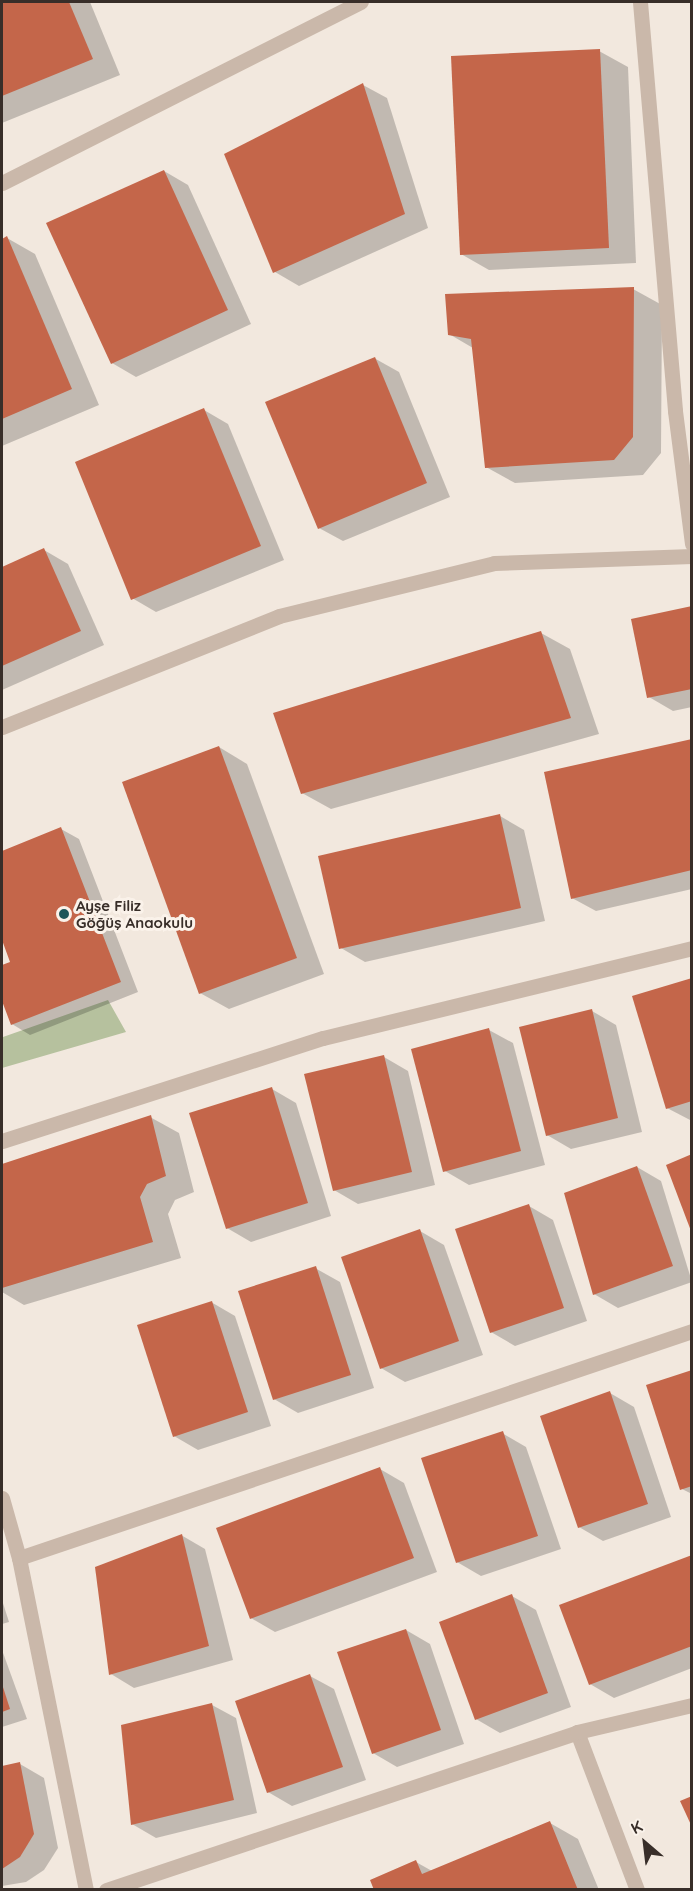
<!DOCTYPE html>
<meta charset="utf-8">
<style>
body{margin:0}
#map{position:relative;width:693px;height:1891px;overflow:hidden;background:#f2e8de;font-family:Quicksand,sans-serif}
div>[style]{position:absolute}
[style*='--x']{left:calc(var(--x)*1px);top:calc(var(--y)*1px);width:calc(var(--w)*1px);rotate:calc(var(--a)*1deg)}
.green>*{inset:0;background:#b6c19e}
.shadow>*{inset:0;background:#0003}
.building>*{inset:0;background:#c4664a}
.minor>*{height:15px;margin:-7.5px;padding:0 7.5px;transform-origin:7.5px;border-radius:7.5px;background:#cab8aa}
.dots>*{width:16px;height:16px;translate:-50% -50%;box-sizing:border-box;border:3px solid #faf2ea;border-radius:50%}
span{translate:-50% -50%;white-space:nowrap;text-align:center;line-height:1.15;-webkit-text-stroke:6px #faf2ea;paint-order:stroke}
.poi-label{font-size:15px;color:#382e29;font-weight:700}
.left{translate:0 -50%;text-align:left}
.frame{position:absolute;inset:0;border:3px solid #382e29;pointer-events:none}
.north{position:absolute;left:615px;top:1813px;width:60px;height:60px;-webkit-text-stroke:4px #faf2ea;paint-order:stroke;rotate:332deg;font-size:16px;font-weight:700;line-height:24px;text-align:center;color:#382e29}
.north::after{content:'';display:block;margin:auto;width:21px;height:27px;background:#382e29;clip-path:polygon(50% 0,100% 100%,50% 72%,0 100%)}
</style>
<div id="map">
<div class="green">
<i style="clip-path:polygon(108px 1000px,126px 1032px,2px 1068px,2px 1033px,3px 1037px)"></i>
</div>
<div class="shadow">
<i style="clip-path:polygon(2px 2px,90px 2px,120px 75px,2px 123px)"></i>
<i style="clip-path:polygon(599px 51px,628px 67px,636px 263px,489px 270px,461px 254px)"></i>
<i style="clip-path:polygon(363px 85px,387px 98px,428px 228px,299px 286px,275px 272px)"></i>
<i style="clip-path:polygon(164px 171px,188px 185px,251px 324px,136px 377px,112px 363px)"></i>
<i style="clip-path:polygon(7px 238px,35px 254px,99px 405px,2px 446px,2px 240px)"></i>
<i style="clip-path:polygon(633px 289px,662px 305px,661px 453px,643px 475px,515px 483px,486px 467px,473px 348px,449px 334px)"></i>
<i style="clip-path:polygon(374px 358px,399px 372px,450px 497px,343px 541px,319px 528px)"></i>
<i style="clip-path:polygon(204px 410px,228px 424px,284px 560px,156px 612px,132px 598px)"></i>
<i style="clip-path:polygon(44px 550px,68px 564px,104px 645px,2px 690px,2px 569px)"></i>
<i style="clip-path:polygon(692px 608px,692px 707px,673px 711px,649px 697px)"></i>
<i style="clip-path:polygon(541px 633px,570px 649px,599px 734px,331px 809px,302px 793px)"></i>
<i style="clip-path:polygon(692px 741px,692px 889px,596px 911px,572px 898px)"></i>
<i style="clip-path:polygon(219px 747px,247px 764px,324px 974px,229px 1009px,200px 993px)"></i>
<i style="clip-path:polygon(500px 816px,524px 830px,545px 921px,365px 962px,341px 948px)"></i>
<i style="clip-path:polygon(61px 829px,79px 839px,138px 992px,30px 1035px,12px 1024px,2px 997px,2px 967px,12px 962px,2px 936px,2px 852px)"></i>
<i style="clip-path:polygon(692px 979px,692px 1121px,667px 1108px)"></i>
<i style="clip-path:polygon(592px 1011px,616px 1025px,642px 1132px,571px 1149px,547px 1135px)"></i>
<i style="clip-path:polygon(489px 1030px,513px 1043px,545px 1165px,469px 1185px,445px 1171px)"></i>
<i style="clip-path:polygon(384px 1057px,408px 1071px,435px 1185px,358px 1204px,334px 1190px)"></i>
<i style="clip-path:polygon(272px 1089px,296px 1103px,331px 1216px,251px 1242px,227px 1228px)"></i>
<i style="clip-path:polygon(150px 1117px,179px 1133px,194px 1192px,175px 1200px,168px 1214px,181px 1258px,24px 1305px,2px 1292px,2px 1165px)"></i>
<i style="clip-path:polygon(637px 1167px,661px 1181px,692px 1282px,618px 1308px,594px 1294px)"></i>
<i style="clip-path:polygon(529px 1206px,553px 1220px,587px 1321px,515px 1346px,491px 1332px)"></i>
<i style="clip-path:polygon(420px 1231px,444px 1245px,483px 1355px,405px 1382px,381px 1368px)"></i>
<i style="clip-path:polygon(315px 1268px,340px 1282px,374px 1388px,298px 1413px,274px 1399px)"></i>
<i style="clip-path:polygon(211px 1302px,235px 1316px,271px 1426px,198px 1450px,174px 1436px)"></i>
<i style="clip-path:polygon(692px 1372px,692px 1494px,682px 1489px)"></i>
<i style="clip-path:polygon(610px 1393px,634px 1407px,671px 1517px,603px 1541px,579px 1527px)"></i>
<i style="clip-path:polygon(502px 1433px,526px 1447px,561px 1549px,481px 1576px,457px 1562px)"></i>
<i style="clip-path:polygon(380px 1469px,404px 1483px,437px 1572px,275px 1632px,251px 1618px)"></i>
<i style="clip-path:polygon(181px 1535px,205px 1549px,233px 1660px,134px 1688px,111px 1674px)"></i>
<i style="clip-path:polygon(692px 1556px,692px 1668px,614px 1698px,590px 1684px)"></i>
<i style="clip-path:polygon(512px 1596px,536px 1610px,571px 1707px,500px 1733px,476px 1719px)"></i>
<i style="clip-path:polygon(2px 1600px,9px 1622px,2px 1624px)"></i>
<i style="clip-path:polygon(406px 1630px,430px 1644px,464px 1744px,397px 1767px,373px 1753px)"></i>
<i style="clip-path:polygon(2px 1650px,27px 1719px,2px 1727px)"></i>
<i style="clip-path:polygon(310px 1676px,334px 1689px,366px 1780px,292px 1806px,268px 1792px)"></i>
<i style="clip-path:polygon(212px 1705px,236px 1718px,257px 1813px,156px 1838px,132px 1824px)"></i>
<i style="clip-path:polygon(20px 1764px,44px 1778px,58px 1848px,44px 1870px,26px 1882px,2px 1886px,2px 1768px)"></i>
<i style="clip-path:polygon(550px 1823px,578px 1839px,599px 1890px,376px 1890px,416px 1862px,432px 1871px)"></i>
</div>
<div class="building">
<i style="clip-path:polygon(2px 2px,69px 2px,93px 59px,2px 96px)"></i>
<i style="clip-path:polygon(600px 49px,609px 248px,460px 255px,451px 56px)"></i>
<i style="clip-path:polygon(363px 83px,405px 214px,273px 273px,224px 154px)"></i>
<i style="clip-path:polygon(164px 170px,228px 310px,111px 364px,46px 223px)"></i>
<i style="clip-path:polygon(7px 236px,72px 389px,2px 419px,2px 239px)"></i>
<i style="clip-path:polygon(634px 287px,633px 437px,614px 460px,485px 468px,471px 339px,448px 335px,445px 294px)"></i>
<i style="clip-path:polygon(375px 357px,427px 483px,318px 529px,265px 402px)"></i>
<i style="clip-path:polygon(204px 408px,261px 546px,131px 600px,75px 462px)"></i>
<i style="clip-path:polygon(44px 548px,81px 631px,2px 666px,2px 567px)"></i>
<i style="clip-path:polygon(692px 606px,692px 689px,647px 698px,631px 619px)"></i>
<i style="clip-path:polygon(541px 631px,571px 718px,301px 794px,273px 713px)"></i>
<i style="clip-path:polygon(692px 739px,692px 870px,571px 899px,544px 772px)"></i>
<i style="clip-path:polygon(219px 746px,297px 958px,199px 994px,122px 782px)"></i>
<i style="clip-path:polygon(500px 814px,521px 908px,339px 949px,318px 856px)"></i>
<i style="clip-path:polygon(61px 827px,121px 982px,11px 1025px,2px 1001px,2px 965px,10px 962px,2px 940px,2px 851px)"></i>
<i style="clip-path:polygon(692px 978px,692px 1101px,666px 1109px,632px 996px)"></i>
<i style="clip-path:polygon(592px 1009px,618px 1118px,546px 1136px,519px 1027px)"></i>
<i style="clip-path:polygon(489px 1028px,521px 1151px,443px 1172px,411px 1049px)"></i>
<i style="clip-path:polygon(384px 1055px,412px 1172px,333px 1191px,304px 1074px)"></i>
<i style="clip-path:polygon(272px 1087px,308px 1203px,226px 1229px,189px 1113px)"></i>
<i style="clip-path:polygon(151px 1115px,166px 1176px,147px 1184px,140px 1197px,153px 1242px,2px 1288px,2px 1164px)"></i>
<i style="clip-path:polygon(692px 1154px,692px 1231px,691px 1231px,666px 1165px)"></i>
<i style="clip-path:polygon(637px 1166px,673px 1266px,593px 1295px,564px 1193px)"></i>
<i style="clip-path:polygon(529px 1204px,564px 1308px,490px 1333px,455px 1229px)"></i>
<i style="clip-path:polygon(420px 1229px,459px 1341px,380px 1369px,341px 1257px)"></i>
<i style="clip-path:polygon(316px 1266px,351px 1375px,273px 1400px,238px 1291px)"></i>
<i style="clip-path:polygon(212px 1301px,248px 1412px,173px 1437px,137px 1325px)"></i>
<i style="clip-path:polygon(692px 1370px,692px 1486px,680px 1490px,646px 1385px)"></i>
<i style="clip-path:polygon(610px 1391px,648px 1504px,578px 1528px,540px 1416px)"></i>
<i style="clip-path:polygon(503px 1431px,538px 1536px,456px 1563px,421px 1458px)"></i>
<i style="clip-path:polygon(380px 1467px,414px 1558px,250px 1619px,216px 1528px)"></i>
<i style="clip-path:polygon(182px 1534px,209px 1646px,109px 1675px,95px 1567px)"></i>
<i style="clip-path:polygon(692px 1555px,692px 1646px,589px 1685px,559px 1605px)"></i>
<i style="clip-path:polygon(512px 1594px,548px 1693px,475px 1720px,439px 1622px)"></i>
<i style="clip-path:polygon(406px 1629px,441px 1730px,372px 1754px,337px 1652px)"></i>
<i style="clip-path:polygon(310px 1674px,343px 1767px,267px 1793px,235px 1701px)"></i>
<i style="clip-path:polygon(2px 1684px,10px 1709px,2px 1712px)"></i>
<i style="clip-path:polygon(212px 1703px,234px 1800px,131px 1825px,121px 1725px)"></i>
<i style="clip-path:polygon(20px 1762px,34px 1834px,20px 1857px,2px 1869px,2px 1766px)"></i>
<i style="clip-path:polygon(692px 1796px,692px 1827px,680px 1801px)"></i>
<i style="clip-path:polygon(550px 1821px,578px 1890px,374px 1890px,370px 1880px,416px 1860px,422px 1874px)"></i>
</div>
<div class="minor">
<i style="--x:640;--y:2;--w:410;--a:85.1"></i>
<i style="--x:675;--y:411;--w:134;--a:82.7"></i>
<i style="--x:2;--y:183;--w:402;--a:-26.8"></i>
<i style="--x:2;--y:727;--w:298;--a:-21.8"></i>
<i style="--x:279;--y:616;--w:221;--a:-13.8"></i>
<i style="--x:494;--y:563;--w:198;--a:-2"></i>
<i style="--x:2;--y:1141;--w:337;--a:-17.8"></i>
<i style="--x:323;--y:1038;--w:380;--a:-13.7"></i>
<i style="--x:2;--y:1498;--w:62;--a:74.2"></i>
<i style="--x:19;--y:1558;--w:339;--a:78.6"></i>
<i style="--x:19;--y:1558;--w:710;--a:-18.64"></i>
<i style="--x:577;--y:1732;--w:169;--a:69.2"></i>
<i style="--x:106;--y:1890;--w:497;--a:-18.5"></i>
<i style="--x:577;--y:1732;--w:118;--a:-13.2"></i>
</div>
<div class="dots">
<i style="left:64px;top:914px;background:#1f5659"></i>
</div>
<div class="poi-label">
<span class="left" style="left:76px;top:914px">Ayşe Filiz<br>Göğüş Anaokulu</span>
</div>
<div class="frame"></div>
<div class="north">K</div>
</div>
